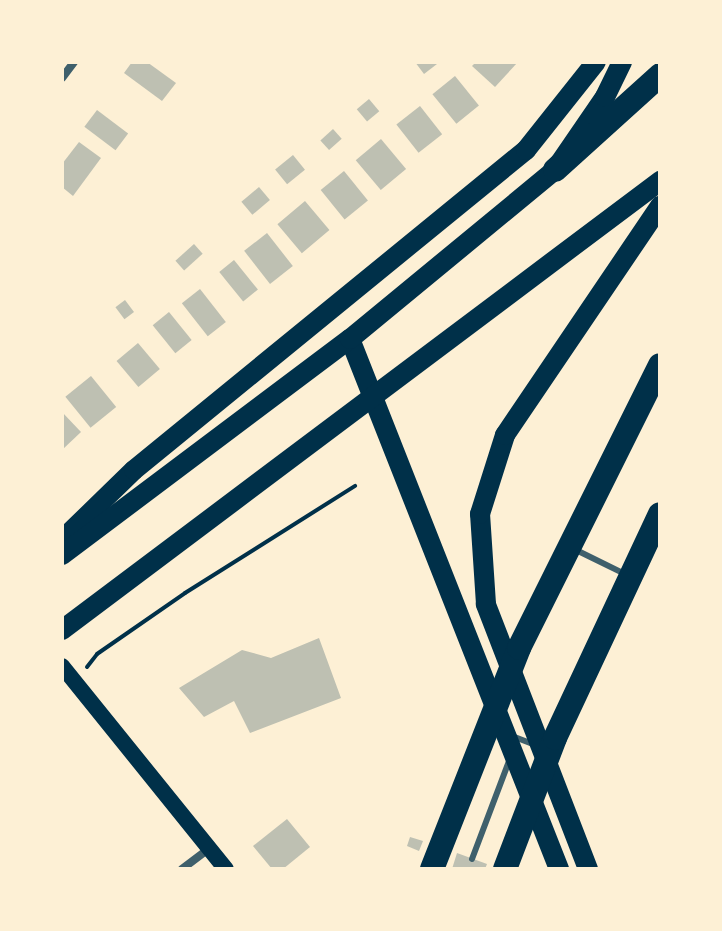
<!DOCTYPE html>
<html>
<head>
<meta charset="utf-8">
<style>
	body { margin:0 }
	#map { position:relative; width:722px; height:931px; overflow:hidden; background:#fdf0d5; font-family:Helvetica,sans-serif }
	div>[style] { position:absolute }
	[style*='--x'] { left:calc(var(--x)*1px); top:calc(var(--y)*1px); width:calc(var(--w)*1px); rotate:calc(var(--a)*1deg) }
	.building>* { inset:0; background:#bec0b2; transform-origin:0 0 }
	.path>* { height:4px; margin:-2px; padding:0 2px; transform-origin:2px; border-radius:2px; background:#003049 }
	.service>* { height:6px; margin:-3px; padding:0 3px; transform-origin:3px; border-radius:3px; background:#3f606c }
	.minor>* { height:8px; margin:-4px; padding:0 4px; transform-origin:4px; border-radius:4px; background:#3f606c }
	.secondary>* { height:16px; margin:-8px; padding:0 8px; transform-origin:8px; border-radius:8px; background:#003049 }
	.primary>* { height:20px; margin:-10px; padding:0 10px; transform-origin:10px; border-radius:10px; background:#003049 }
	.motorway>* { height:24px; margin:-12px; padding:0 12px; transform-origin:12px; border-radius:12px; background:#003049 }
	span { translate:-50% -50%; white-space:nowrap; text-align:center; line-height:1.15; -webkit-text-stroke:6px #fdf0d5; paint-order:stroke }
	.frame { position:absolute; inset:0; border:64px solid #fdf0d5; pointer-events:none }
</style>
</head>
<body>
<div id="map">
	<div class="building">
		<div style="clip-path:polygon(132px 62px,147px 62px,176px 83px,162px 101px,124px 73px)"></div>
		<div style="clip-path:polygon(415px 62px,435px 62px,437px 64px,424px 74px)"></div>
		<div style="clip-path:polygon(476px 62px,518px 62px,495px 87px,472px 66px)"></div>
		<div style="left:455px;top:76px;width:38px;height:29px;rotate:51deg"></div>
		<div style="left:369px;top:99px;width:16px;height:16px;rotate:50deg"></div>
		<div style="left:420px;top:106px;width:36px;height:30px;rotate:52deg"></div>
		<div style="left:97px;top:110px;width:39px;height:21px;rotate:37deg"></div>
		<div style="left:333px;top:129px;width:13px;height:17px;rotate:48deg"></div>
		<div style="left:381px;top:139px;width:39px;height:33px;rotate:50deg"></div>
		<div style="clip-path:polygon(79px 142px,101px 158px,73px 196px,62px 187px,62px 164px)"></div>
		<div style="left:293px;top:155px;width:19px;height:23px;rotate:51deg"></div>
		<div style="left:344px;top:171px;width:38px;height:30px;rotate:51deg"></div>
		<div style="left:259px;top:187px;width:17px;height:23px;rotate:50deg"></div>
		<div style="left:305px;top:201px;width:38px;height:36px;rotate:50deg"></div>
		<div style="left:267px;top:233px;width:42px;height:29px;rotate:52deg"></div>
		<div style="left:194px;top:244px;width:13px;height:25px;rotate:48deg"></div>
		<div style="left:234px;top:260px;width:38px;height:19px;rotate:51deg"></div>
		<div style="left:200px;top:289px;width:42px;height:23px;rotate:52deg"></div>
		<div style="left:125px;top:300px;width:15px;height:12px;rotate:53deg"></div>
		<div style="left:169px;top:312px;width:36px;height:21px;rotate:51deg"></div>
		<div style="left:138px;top:343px;width:34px;height:28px;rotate:50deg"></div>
		<div style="left:91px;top:376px;width:40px;height:33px;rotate:51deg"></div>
		<div style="clip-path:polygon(62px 412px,81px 432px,62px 450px)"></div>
		<div style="clip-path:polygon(319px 638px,341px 698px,250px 733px,234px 701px,204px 717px,179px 688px,242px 650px,271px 658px)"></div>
		<div style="clip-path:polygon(287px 819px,310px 847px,283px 869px,272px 869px,253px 846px)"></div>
		<div style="clip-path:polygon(410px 837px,423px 841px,419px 851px,407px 846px)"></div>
		<div style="clip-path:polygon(457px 853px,487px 864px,485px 869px,452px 869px)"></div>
	</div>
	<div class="path">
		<div style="--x:87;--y:667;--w:16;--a:-52"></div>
		<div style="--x:97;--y:654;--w:107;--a:-34.7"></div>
		<div style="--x:185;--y:593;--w:201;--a:-32.2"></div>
	</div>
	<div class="service">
		<div style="--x:574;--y:549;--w:57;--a:26.1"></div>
		<div style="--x:512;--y:736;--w:25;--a:21"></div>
		<div style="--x:472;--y:859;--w:105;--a:-69.3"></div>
	</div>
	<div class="minor">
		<div style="--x:62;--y:78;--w:20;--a:-53"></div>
		<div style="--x:182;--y:869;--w:34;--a:-37"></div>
	</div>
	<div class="secondary">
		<div style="--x:62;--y:666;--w:261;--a:51.1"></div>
	</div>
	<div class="primary">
		<div style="--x:350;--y:339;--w:570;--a:68.48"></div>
		<div style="--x:62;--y:540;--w:100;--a:-44.2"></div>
		<div style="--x:134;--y:470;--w:506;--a:-39.23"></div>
		<div style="--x:526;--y:150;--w:112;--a:-51.5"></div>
		<div style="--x:62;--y:555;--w:360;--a:-36.9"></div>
		<div style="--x:350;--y:339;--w:266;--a:-39.5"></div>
		<div style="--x:555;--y:170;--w:88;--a:-55.6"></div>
		<div style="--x:605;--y:97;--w:39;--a:-64"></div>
		<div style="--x:62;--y:630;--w:748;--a:-36.9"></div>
		<div style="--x:588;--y:869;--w:284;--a:-111.1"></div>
		<div style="--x:486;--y:604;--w:90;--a:-93.8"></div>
		<div style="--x:480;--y:514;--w:83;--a:-72.4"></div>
		<div style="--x:505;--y:435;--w:277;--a:-55.9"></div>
	</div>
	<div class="motorway">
		<div style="--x:555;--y:170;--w:142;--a:-42.1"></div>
		<div style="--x:432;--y:869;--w:238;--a:-68.5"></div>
		<div style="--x:519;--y:648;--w:316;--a:-63.5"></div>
		<div style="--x:505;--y:869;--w:140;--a:-69.1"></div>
		<div style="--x:555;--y:738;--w:247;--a:-64.9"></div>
	</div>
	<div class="frame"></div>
</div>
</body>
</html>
